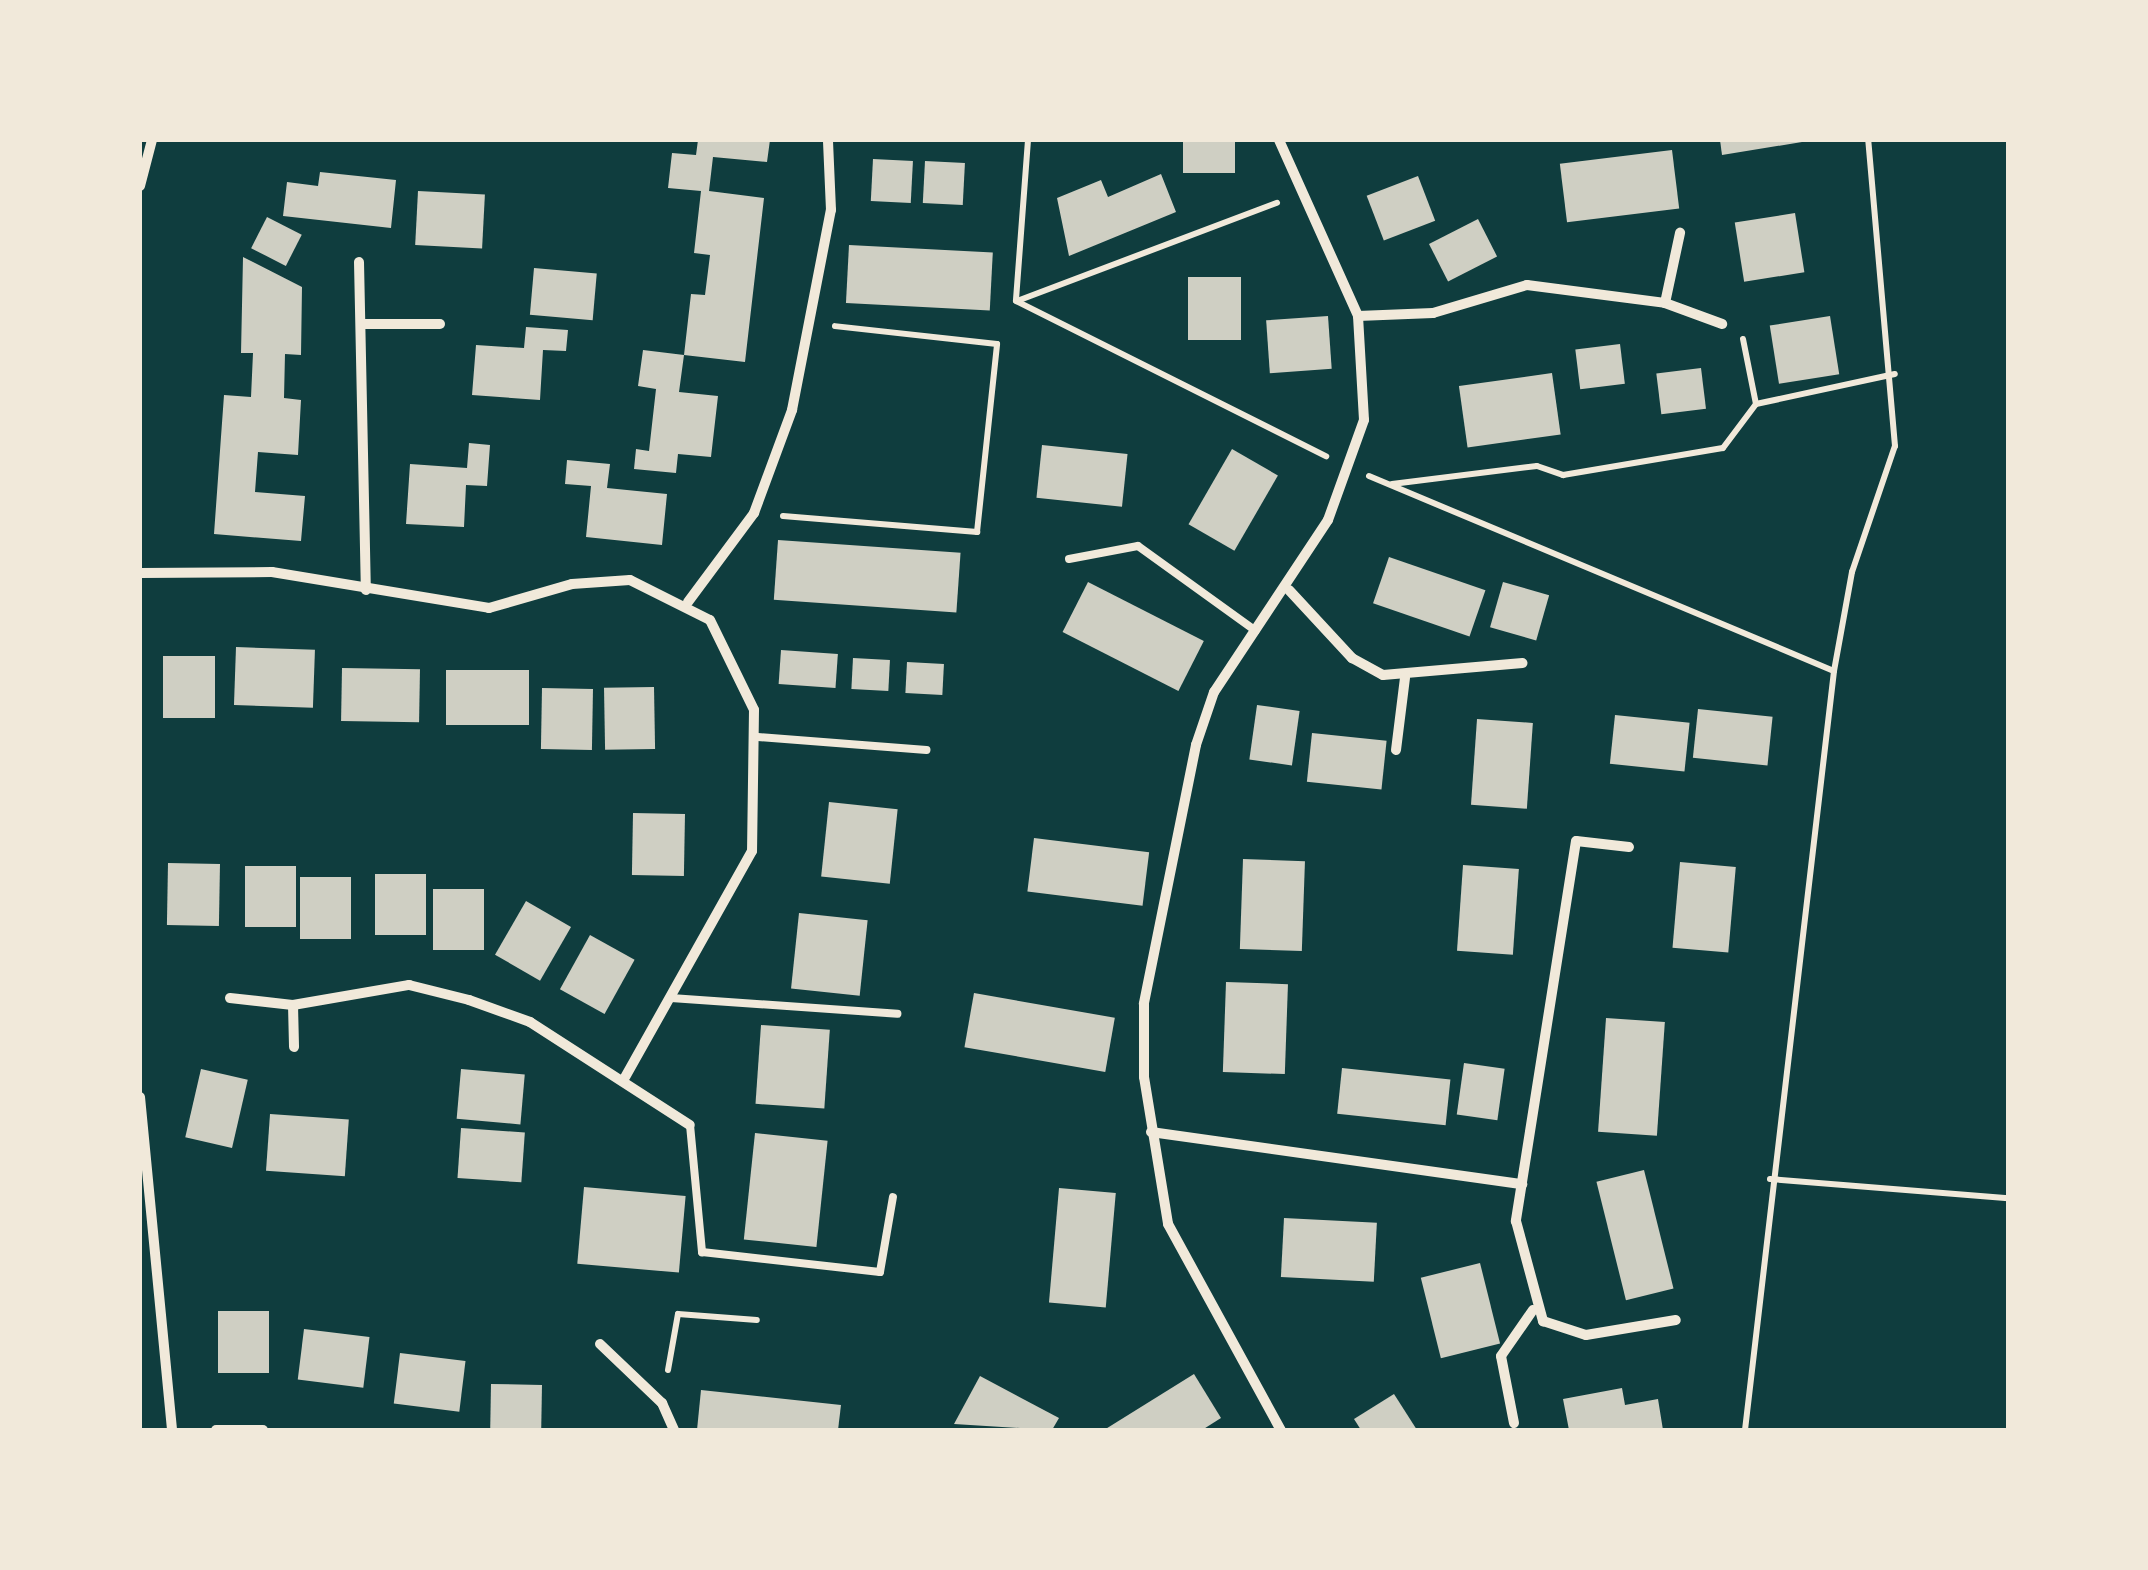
<!DOCTYPE html>
<html>
<head>
<meta charset="utf-8">
<style>
	body { margin:0 }
	#map { position:relative; width:2148px; height:1570px; overflow:hidden; background:#0f3d3e; font-family:Roboto,sans-serif }
	div>[style] { position:absolute }
	[style*='--x'] { left:calc(var(--x)*1px); top:calc(var(--y)*1px); width:calc(var(--w)*1px); rotate:calc(var(--a)*1deg) }
	.building>* { inset:0; background:#cfcfc3; transform-origin:0 0 }
	.path>* { height:6px; margin:-3px; padding:0 3px; transform-origin:3px; border-radius:3px; background:#f1e9da }
	.service>* { height:8px; margin:-4px; padding:0 4px; transform-origin:4px; border-radius:4px; background:#f1e9da }
	.minor>* { height:10px; margin:-5px; padding:0 5px; transform-origin:5px; border-radius:5px; background:#f1e9da }
	span { translate:-50% -50%; white-space:nowrap; text-align:center; line-height:1.15; -webkit-text-stroke:8px #f1e9da; paint-order:stroke }
	.frame { position:absolute; inset:0; border:142px solid #f1e9da; pointer-events:none }
</style>
</head>
<body>
<div id="map">
	<div class="building">
		<div style="clip-path:polygon(698px 140px,770px 140px,767px 162px,713px 157px,709px 191px,764px 198px,745px 362px,684px 355px,691px 294px,705px 295px,710px 255px,694px 253px,701px 191px,668px 188px,672px 153px,696px 155px)"></div>
		<div style="left:1183px;top:140px;width:52px;height:33px"></div>
		<div style="clip-path:polygon(1720px 140px,1801px 140px,1802px 142px,1722px 155px)"></div>
		<div style="left:1672px;top:150px;width:59px;height:113px;rotate:83deg"></div>
		<div style="left:873px;top:159px;width:40px;height:42px;rotate:3deg"></div>
		<div style="left:925px;top:161px;width:40px;height:42px;rotate:3deg"></div>
		<div style="clip-path:polygon(320px 172px,396px 180px,391px 228px,283px 216px,287px 182px,318px 186px)"></div>
		<div style="clip-path:polygon(1161px 174px,1176px 212px,1069px 256px,1057px 198px,1101px 180px,1108px 197px)"></div>
		<div style="left:1418px;top:176px;width:48px;height:55px;rotate:69deg"></div>
		<div style="left:418px;top:191px;width:67px;height:54px;rotate:3deg"></div>
		<div style="left:1795px;top:213px;width:60px;height:61px;rotate:81deg"></div>
		<div style="left:267px;top:217px;width:39px;height:35px;rotate:27deg"></div>
		<div style="left:1478px;top:219px;width:42px;height:55px;rotate:63deg"></div>
		<div style="left:849px;top:245px;width:144px;height:58px;rotate:3deg"></div>
		<div style="clip-path:polygon(243px 257px,302px 287px,301px 355px,285px 354px,284px 398px,301px 400px,298px 455px,258px 452px,255px 492px,305px 496px,301px 541px,214px 534px,224px 395px,251px 397px,253px 353px,241px 353px)"></div>
		<div style="left:534px;top:268px;width:63px;height:47px;rotate:5deg"></div>
		<div style="left:1241px;top:277px;width:63px;height:53px;rotate:90deg"></div>
		<div style="left:1328px;top:316px;width:53px;height:62px;rotate:86deg"></div>
		<div style="left:1830px;top:316px;width:59px;height:61px;rotate:81deg"></div>
		<div style="clip-path:polygon(526px 327px,568px 330px,566px 351px,543px 350px,540px 400px,472px 395px,476px 345px,524px 348px)"></div>
		<div style="left:1620px;top:344px;width:40px;height:45px;rotate:83deg"></div>
		<div style="clip-path:polygon(643px 350px,684px 355px,679px 392px,718px 396px,711px 457px,678px 454px,676px 473px,634px 469px,636px 449px,649px 451px,656px 389px,638px 386px)"></div>
		<div style="left:1701px;top:368px;width:41px;height:45px;rotate:83deg"></div>
		<div style="left:1552px;top:373px;width:62px;height:94px;rotate:82deg"></div>
		<div style="clip-path:polygon(469px 443px,490px 445px,487px 486px,466px 485px,464px 527px,406px 524px,410px 464px,467px 468px)"></div>
		<div style="left:1042px;top:445px;width:86px;height:53px;rotate:6deg"></div>
		<div style="left:1232px;top:449px;width:53px;height:87px;rotate:30deg"></div>
		<div style="clip-path:polygon(567px 460px,610px 464px,607px 488px,667px 494px,662px 545px,586px 537px,591px 486px,565px 484px)"></div>
		<div style="left:778px;top:540px;width:183px;height:60px;rotate:4deg"></div>
		<div style="left:1389px;top:557px;width:102px;height:49px;rotate:19deg"></div>
		<div style="left:1088px;top:582px;width:130px;height:56px;rotate:27deg"></div>
		<div style="left:1503px;top:582px;width:48px;height:47px;rotate:16deg"></div>
		<div style="left:236px;top:647px;width:79px;height:58px;rotate:2deg"></div>
		<div style="left:781px;top:650px;width:57px;height:34px;rotate:4deg"></div>
		<div style="left:163px;top:656px;width:52px;height:62px"></div>
		<div style="left:853px;top:658px;width:37px;height:31px;rotate:3deg"></div>
		<div style="left:907px;top:662px;width:37px;height:31px;rotate:3deg"></div>
		<div style="left:342px;top:668px;width:78px;height:53px;rotate:1deg"></div>
		<div style="left:446px;top:670px;width:83px;height:55px"></div>
		<div style="left:654px;top:687px;width:62px;height:50px;rotate:89deg"></div>
		<div style="left:542px;top:688px;width:51px;height:61px;rotate:1deg"></div>
		<div style="left:1257px;top:705px;width:43px;height:55px;rotate:8deg"></div>
		<div style="left:1698px;top:709px;width:75px;height:49px;rotate:6deg"></div>
		<div style="left:1615px;top:715px;width:75px;height:49px;rotate:6deg"></div>
		<div style="left:1477px;top:719px;width:56px;height:86px;rotate:4deg"></div>
		<div style="left:1312px;top:733px;width:75px;height:49px;rotate:6deg"></div>
		<div style="left:829px;top:802px;width:69px;height:75px;rotate:6deg"></div>
		<div style="left:633px;top:813px;width:52px;height:62px;rotate:1deg"></div>
		<div style="left:1034px;top:838px;width:116px;height:54px;rotate:7deg"></div>
		<div style="left:1243px;top:859px;width:62px;height:90px;rotate:2deg"></div>
		<div style="left:1680px;top:862px;width:56px;height:86px;rotate:5deg"></div>
		<div style="left:168px;top:863px;width:52px;height:62px;rotate:1deg"></div>
		<div style="left:1463px;top:865px;width:56px;height:86px;rotate:4deg"></div>
		<div style="left:245px;top:866px;width:51px;height:61px"></div>
		<div style="left:375px;top:874px;width:51px;height:61px"></div>
		<div style="left:300px;top:877px;width:51px;height:62px"></div>
		<div style="left:433px;top:889px;width:51px;height:61px"></div>
		<div style="left:526px;top:901px;width:52px;height:62px;rotate:30deg"></div>
		<div style="left:799px;top:913px;width:69px;height:76px;rotate:6deg"></div>
		<div style="left:590px;top:935px;width:51px;height:62px;rotate:29deg"></div>
		<div style="left:1226px;top:982px;width:62px;height:90px;rotate:2deg"></div>
		<div style="left:974px;top:993px;width:143px;height:55px;rotate:10deg"></div>
		<div style="left:1606px;top:1018px;width:59px;height:114px;rotate:4deg"></div>
		<div style="left:761px;top:1025px;width:69px;height:79px;rotate:4deg"></div>
		<div style="left:1464px;top:1063px;width:41px;height:52px;rotate:8deg"></div>
		<div style="left:1342px;top:1068px;width:109px;height:46px;rotate:6deg"></div>
		<div style="left:201px;top:1069px;width:48px;height:70px;rotate:13deg"></div>
		<div style="left:461px;top:1069px;width:64px;height:50px;rotate:5deg"></div>
		<div style="left:270px;top:1114px;width:79px;height:57px;rotate:4deg"></div>
		<div style="left:461px;top:1128px;width:64px;height:50px;rotate:4deg"></div>
		<div style="left:755px;top:1133px;width:73px;height:107px;rotate:6deg"></div>
		<div style="left:1644px;top:1170px;width:122px;height:49px;rotate:76deg"></div>
		<div style="left:584px;top:1187px;width:102px;height:77px;rotate:5deg"></div>
		<div style="left:1059px;top:1188px;width:57px;height:115px;rotate:5deg"></div>
		<div style="left:1284px;top:1218px;width:93px;height:59px;rotate:3deg"></div>
		<div style="left:1480px;top:1263px;width:83px;height:61px;rotate:76deg"></div>
		<div style="left:218px;top:1311px;width:51px;height:62px"></div>
		<div style="left:304px;top:1329px;width:66px;height:51px;rotate:7deg"></div>
		<div style="left:400px;top:1353px;width:66px;height:51px;rotate:7deg"></div>
		<div style="clip-path:polygon(1194px 1374px,1221px 1418px,1202px 1430px,1104px 1430px)"></div>
		<div style="clip-path:polygon(980px 1376px,1059px 1418px,1052px 1430px,954px 1424px)"></div>
		<div style="left:491px;top:1384px;width:51px;height:46px;rotate:1deg"></div>
		<div style="clip-path:polygon(1622px 1388px,1625px 1405px,1658px 1399px,1663px 1430px,1569px 1430px,1563px 1399px)"></div>
		<div style="clip-path:polygon(701px 1390px,841px 1405px,838px 1430px,697px 1430px)"></div>
		<div style="clip-path:polygon(1394px 1394px,1417px 1430px,1361px 1430px,1354px 1419px)"></div>
	</div>
	<div class="path">
		<div style="--x:1028;--y:140;--w:161;--a:94.3"></div>
		<div style="--x:1016;--y:301;--w:347;--a:26.6"></div>
		<div style="--x:1017;--y:301;--w:278;--a:-20.7"></div>
		<div style="--x:1743;--y:339;--w:66;--a:78.7"></div>
		<div style="--x:1369;--y:476;--w:504;--a:22.75"></div>
		<div style="--x:1392;--y:484;--w:146;--a:-7.1"></div>
		<div style="--x:1537;--y:466;--w:28;--a:19"></div>
		<div style="--x:1563;--y:475;--w:162;--a:-9.6"></div>
		<div style="--x:1723;--y:448;--w:55;--a:-53.1"></div>
		<div style="--x:1756;--y:404;--w:142;--a:-12.2"></div>
		<div style="--x:783;--y:516;--w:195;--a:4.7"></div>
		<div style="--x:977;--y:532;--w:189;--a:-83.9"></div>
		<div style="--x:997;--y:344;--w:163;--a:-173.7"></div>
		<div style="--x:1770;--y:1179;--w:239;--a:4.6"></div>
		<div style="--x:668;--y:1370;--w:57;--a:-79.9"></div>
		<div style="--x:678;--y:1314;--w:79;--a:4.3"></div>
		<div style="--x:1745;--y:1430;--w:764;--a:-83.31"></div>
		<div style="--x:1834;--y:671;--w:101;--a:-79.7"></div>
		<div style="--x:1852;--y:572;--w:133;--a:-71.2"></div>
		<div style="--x:1895;--y:446;--w:307;--a:-95"></div>
	</div>
	<div class="service">
		<div style="--x:1069;--y:559;--w:70;--a:-10.7"></div>
		<div style="--x:1138;--y:546;--w:145;--a:35.8"></div>
		<div style="--x:758;--y:737;--w:169;--a:4.4"></div>
		<div style="--x:671;--y:998;--w:227;--a:4"></div>
		<div style="--x:690;--y:1125;--w:128;--a:84.6"></div>
		<div style="--x:702;--y:1252;--w:179;--a:6.4"></div>
		<div style="--x:880;--y:1272;--w:76;--a:-80.2"></div>
	</div>
	<div class="minor">
		<div style="--x:1279;--y:140;--w:193;--a:65.8"></div>
		<div style="--x:1358;--y:316;--w:104;--a:86.7"></div>
		<div style="--x:1364;--y:420;--w:106;--a:109.8"></div>
		<div style="--x:1328;--y:520;--w:206;--a:123.5"></div>
		<div style="--x:1214;--y:692;--w:56;--a:108.8"></div>
		<div style="--x:1196;--y:745;--w:264;--a:101.4"></div>
		<div style="--x:1144;--y:1004;--w:73;--a:90"></div>
		<div style="--x:1144;--y:1077;--w:149;--a:80.7"></div>
		<div style="--x:1168;--y:1224;--w:235;--a:61.3"></div>
		<div style="--x:140;--y:186;--w:48;--a:-75.4"></div>
		<div style="--x:359;--y:262;--w:328;--a:88.8"></div>
		<div style="--x:1665;--y:303;--w:72;--a:-77.9"></div>
		<div style="--x:1358;--y:316;--w:75;--a:-2.3"></div>
		<div style="--x:1433;--y:313;--w:98;--a:-16.6"></div>
		<div style="--x:1527;--y:285;--w:139;--a:7.4"></div>
		<div style="--x:1665;--y:303;--w:61;--a:20.2"></div>
		<div style="--x:361;--y:324;--w:79;--a:0"></div>
		<div style="--x:140;--y:573;--w:132;--a:-0.4"></div>
		<div style="--x:272;--y:572;--w:220;--a:9.4"></div>
		<div style="--x:489;--y:608;--w:86;--a:-16.1"></div>
		<div style="--x:572;--y:584;--w:58;--a:-3.9"></div>
		<div style="--x:630;--y:580;--w:89;--a:26.6"></div>
		<div style="--x:710;--y:620;--w:100;--a:63.9"></div>
		<div style="--x:754;--y:710;--w:141;--a:90.8"></div>
		<div style="--x:752;--y:851;--w:259;--a:119.3"></div>
		<div style="--x:1289;--y:590;--w:93;--a:47.2"></div>
		<div style="--x:1352;--y:658;--w:35;--a:29"></div>
		<div style="--x:1383;--y:675;--w:140;--a:-4.9"></div>
		<div style="--x:688;--y:602;--w:111;--a:-53.4"></div>
		<div style="--x:754;--y:513;--w:110;--a:-69.7"></div>
		<div style="--x:792;--y:410;--w:204;--a:-79"></div>
		<div style="--x:831;--y:210;--w:70;--a:-92.5"></div>
		<div style="--x:1396;--y:750;--w:73;--a:-82.9"></div>
		<div style="--x:1629;--y:847;--w:53;--a:-173.5"></div>
		<div style="--x:1576;--y:841;--w:385;--a:99"></div>
		<div style="--x:1516;--y:1221;--w:104;--a:74.9"></div>
		<div style="--x:1543;--y:1321;--w:45;--a:18"></div>
		<div style="--x:1586;--y:1335;--w:91;--a:-9.5"></div>
		<div style="--x:230;--y:998;--w:63;--a:6.3"></div>
		<div style="--x:293;--y:1005;--w:118;--a:-9.8"></div>
		<div style="--x:409;--y:985;--w:62;--a:14"></div>
		<div style="--x:469;--y:1000;--w:65;--a:19.8"></div>
		<div style="--x:530;--y:1022;--w:190;--a:32.8"></div>
		<div style="--x:293;--y:1005;--w:42;--a:88.6"></div>
		<div style="--x:140;--y:1097;--w:335;--a:84.5"></div>
		<div style="--x:1151;--y:1132;--w:375;--a:8"></div>
		<div style="--x:600;--y:1344;--w:86;--a:43.6"></div>
		<div style="--x:662;--y:1403;--w:30;--a:66"></div>
		<div style="--x:1514;--y:1423;--w:68;--a:-101"></div>
		<div style="--x:1501;--y:1356;--w:56;--a:-55.2"></div>
		<div style="--x:216;--y:1430;--w:47;--a:0"></div>
	</div>
	<div class="frame"></div>
</div>
</body>
</html>
